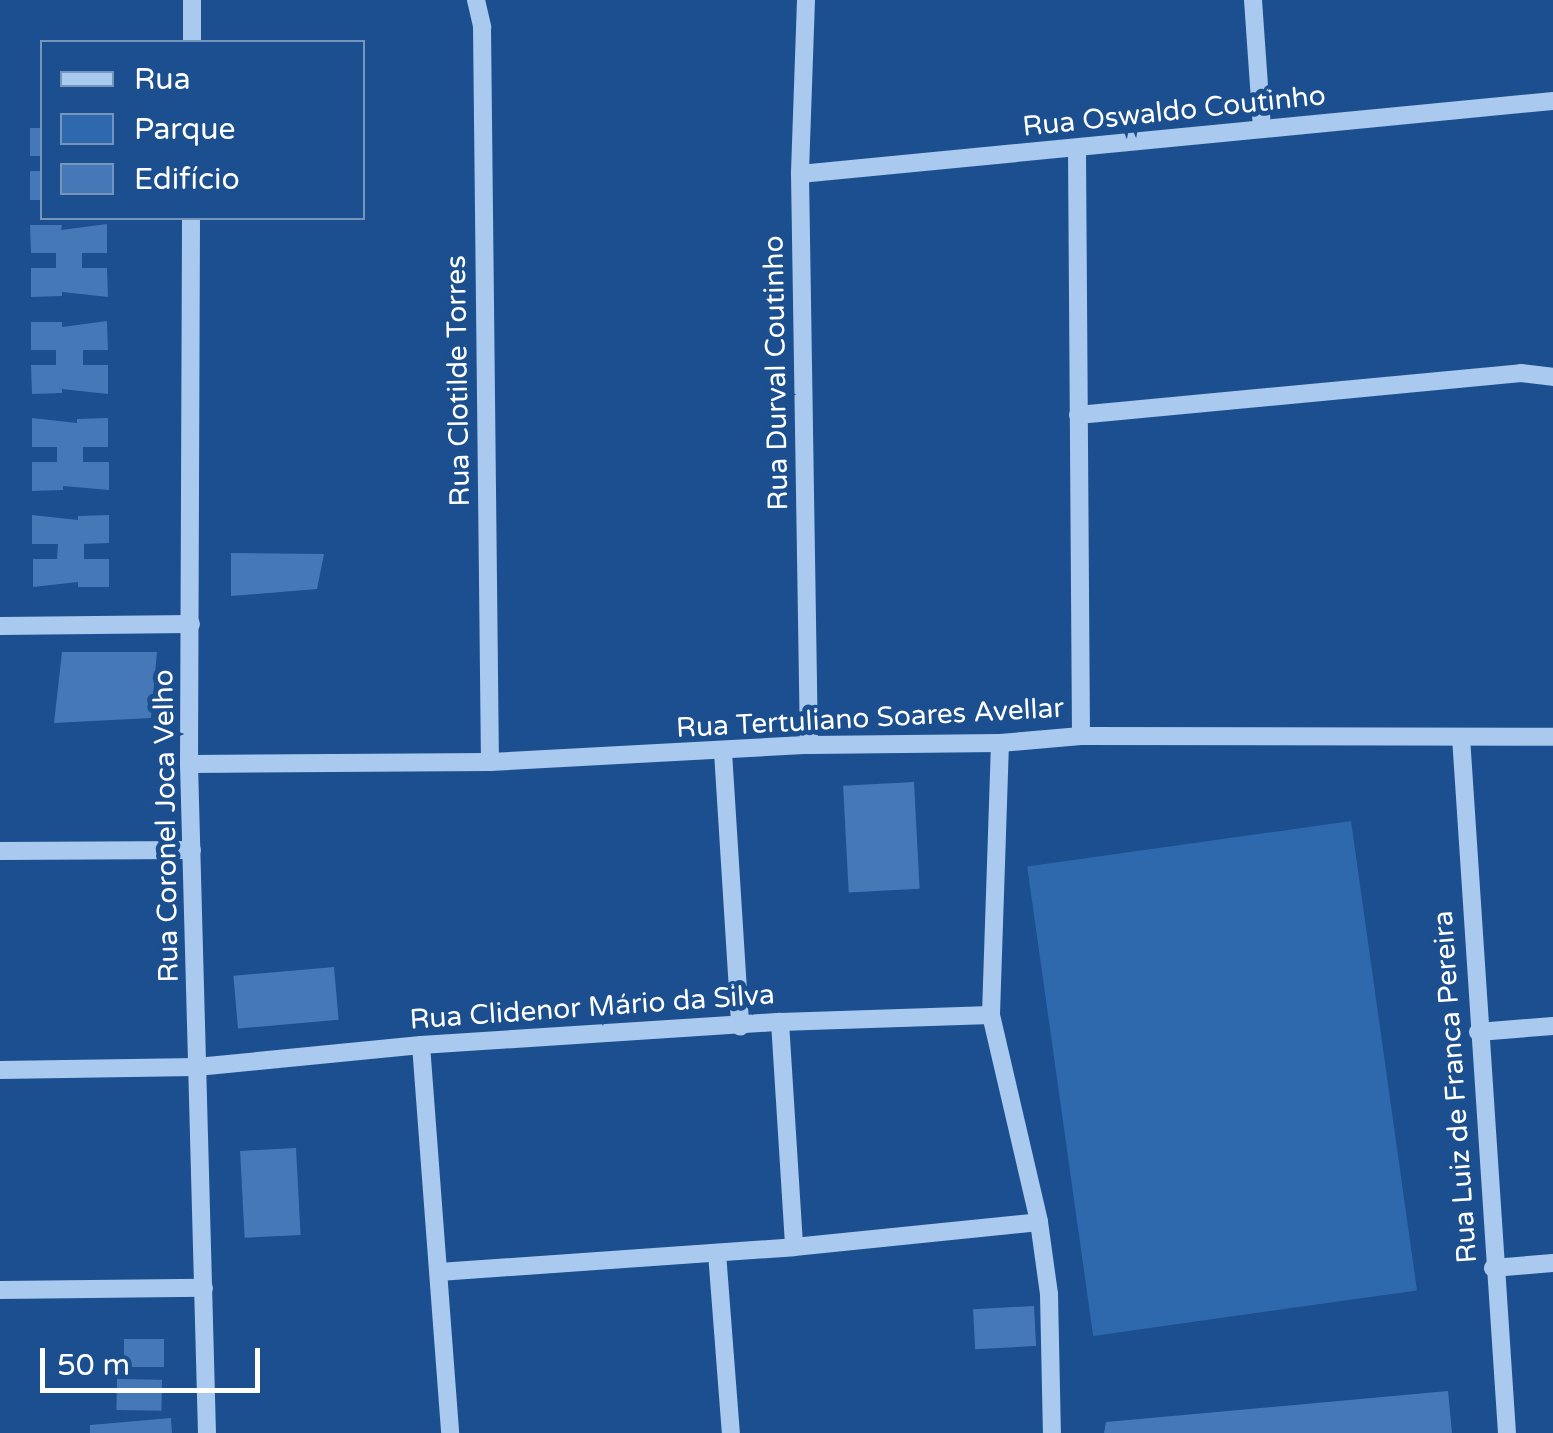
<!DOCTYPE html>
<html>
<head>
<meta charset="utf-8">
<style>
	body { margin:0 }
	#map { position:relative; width:1553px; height:1433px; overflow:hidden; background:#1b4f8f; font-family:"Varela Round",sans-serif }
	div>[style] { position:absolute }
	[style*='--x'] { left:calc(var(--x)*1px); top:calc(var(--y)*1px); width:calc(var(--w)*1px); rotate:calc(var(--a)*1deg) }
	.green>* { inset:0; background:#2e69ad; transform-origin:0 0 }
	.building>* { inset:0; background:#4478b7; transform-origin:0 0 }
	.minor>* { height:18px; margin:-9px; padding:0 9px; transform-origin:9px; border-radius:9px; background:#a9c9ee }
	span { translate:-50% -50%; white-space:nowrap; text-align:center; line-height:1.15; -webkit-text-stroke:10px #1b4f8f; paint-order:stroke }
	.street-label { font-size:28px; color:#fff }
	.legend { position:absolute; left:40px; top:40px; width:325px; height:180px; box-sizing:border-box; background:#1b4f8f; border:2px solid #7695bc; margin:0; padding:12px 18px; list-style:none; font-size:30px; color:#fff }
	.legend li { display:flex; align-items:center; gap:20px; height:50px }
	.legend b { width:50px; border:2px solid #7695bc }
	.scale { position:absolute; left:40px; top:1348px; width:220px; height:45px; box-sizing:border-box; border:5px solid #fff; border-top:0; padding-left:12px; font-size:30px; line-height:35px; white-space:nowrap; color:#fff; -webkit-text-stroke:8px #1b4f8f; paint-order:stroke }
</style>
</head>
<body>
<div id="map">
	<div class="green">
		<div style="left:1351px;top:821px;width:474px;height:327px;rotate:82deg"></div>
	</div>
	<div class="building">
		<div style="left:30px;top:128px;width:12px;height:28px"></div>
		<div style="left:30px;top:171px;width:12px;height:29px"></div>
		<div style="clip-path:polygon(107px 224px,107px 253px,82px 253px,82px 268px,107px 268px,108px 297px,62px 292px,62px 296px,31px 297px,31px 268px,56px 268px,56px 253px,31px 253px,30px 225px,62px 225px,61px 230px)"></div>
		<div style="clip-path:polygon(107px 321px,108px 350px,83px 350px,83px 365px,108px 365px,108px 394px,62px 389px,62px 393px,32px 394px,31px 365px,56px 365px,56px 350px,31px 350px,31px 322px,62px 322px,62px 327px)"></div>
		<div style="clip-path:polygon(32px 418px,77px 423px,77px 419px,108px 418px,108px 447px,83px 447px,83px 462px,109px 462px,109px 490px,63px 486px,63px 490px,32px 491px,32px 462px,57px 462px,57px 447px,32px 447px)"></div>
		<div style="clip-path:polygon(32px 515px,78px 520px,78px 516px,109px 515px,109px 543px,84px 544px,84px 559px,109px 559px,109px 587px,78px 587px,78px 582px,33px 587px,33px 559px,57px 559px,58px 544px,32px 544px)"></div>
		<div style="clip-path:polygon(231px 553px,324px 554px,317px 589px,231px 596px)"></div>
		<div style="clip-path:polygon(62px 652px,157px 652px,151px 718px,54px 723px)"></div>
		<div style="left:914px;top:782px;width:107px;height:71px;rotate:87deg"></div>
		<div style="left:334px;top:967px;width:53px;height:101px;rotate:85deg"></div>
		<div style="left:296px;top:1148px;width:87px;height:56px;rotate:87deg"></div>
		<div style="left:1034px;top:1306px;width:40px;height:61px;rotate:87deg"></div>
		<div style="left:124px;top:1339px;width:40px;height:28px"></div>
		<div style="left:117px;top:1379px;width:45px;height:31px;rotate:1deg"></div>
		<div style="clip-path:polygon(1448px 1391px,1452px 1433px,1104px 1433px,1106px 1422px)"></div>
		<div style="clip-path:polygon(171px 1418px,172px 1433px,90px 1433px,90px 1425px)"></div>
	</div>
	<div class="minor">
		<div style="--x:476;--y:0;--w:28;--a:77"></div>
		<div style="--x:482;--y:27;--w:735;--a:89.38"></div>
		<div style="--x:806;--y:0;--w:174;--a:92"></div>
		<div style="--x:800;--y:174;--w:571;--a:89.1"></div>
		<div style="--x:1253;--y:0;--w:128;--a:86"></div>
		<div style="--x:192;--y:42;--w:42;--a:-90"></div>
		<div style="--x:1077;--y:150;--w:586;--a:89.61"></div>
		<div style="--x:800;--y:174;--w:757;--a:-5.54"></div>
		<div style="--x:191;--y:218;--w:546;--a:90.21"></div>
		<div style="--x:189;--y:764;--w:669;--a:88.46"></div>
		<div style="--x:1078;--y:415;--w:445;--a:-5.4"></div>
		<div style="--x:1521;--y:373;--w:32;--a:7"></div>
		<div style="--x:0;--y:626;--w:191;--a:-0.6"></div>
		<div style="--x:1461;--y:737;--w:698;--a:86.22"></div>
		<div style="--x:1000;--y:743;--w:272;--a:91.9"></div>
		<div style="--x:991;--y:1015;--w:212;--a:76.9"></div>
		<div style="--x:1039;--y:1222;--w:73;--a:82.1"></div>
		<div style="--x:1049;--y:1294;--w:139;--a:88.8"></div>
		<div style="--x:723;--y:752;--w:275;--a:86.4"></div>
		<div style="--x:189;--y:764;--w:301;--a:-0.4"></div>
		<div style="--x:490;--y:762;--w:319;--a:-3.1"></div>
		<div style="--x:809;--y:745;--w:191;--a:-0.6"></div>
		<div style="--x:1000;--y:743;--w:81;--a:-4.9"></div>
		<div style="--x:1081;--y:736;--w:472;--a:0.1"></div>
		<div style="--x:0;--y:851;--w:192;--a:-0.3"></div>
		<div style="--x:780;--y:1022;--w:225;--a:86.4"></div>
		<div style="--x:1478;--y:1032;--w:75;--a:-4.6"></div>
		<div style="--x:421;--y:1045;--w:389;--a:85.7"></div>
		<div style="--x:0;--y:1070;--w:197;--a:-0.9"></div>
		<div style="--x:197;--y:1067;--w:225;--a:-5.6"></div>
		<div style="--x:421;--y:1045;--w:360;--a:-3.7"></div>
		<div style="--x:780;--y:1022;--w:211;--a:-1.9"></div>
		<div style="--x:717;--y:1253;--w:181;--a:85.6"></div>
		<div style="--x:1493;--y:1268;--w:60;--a:-4.8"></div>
		<div style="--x:439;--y:1272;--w:356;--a:-4"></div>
		<div style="--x:794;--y:1247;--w:246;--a:-5.8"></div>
		<div style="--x:0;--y:1290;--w:204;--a:-0.6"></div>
	</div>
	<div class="street-label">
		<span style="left:1174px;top:111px;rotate:-6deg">Rua Oswaldo Coutinho</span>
		<span style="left:776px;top:373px;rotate:-91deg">Rua Durval Coutinho</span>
		<span style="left:458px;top:381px;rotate:-91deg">Rua Clotilde Torres</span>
		<span style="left:870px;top:718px;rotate:-3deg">Rua Tertuliano Soares Avellar</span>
		<span style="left:166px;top:826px;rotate:-91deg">Rua Coronel Joca Velho</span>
		<span style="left:592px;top:1007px;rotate:-4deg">Rua Clidenor Mário da Silva</span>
		<span style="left:1455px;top:1087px;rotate:-94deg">Rua Luiz de Franca Pereira</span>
	</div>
	<ul class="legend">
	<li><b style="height:12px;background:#a9c9ee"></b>Rua</li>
	<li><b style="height:28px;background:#2e69ad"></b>Parque</li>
	<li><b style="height:28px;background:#4478b7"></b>Edifício</li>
	</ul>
	<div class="scale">50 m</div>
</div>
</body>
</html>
